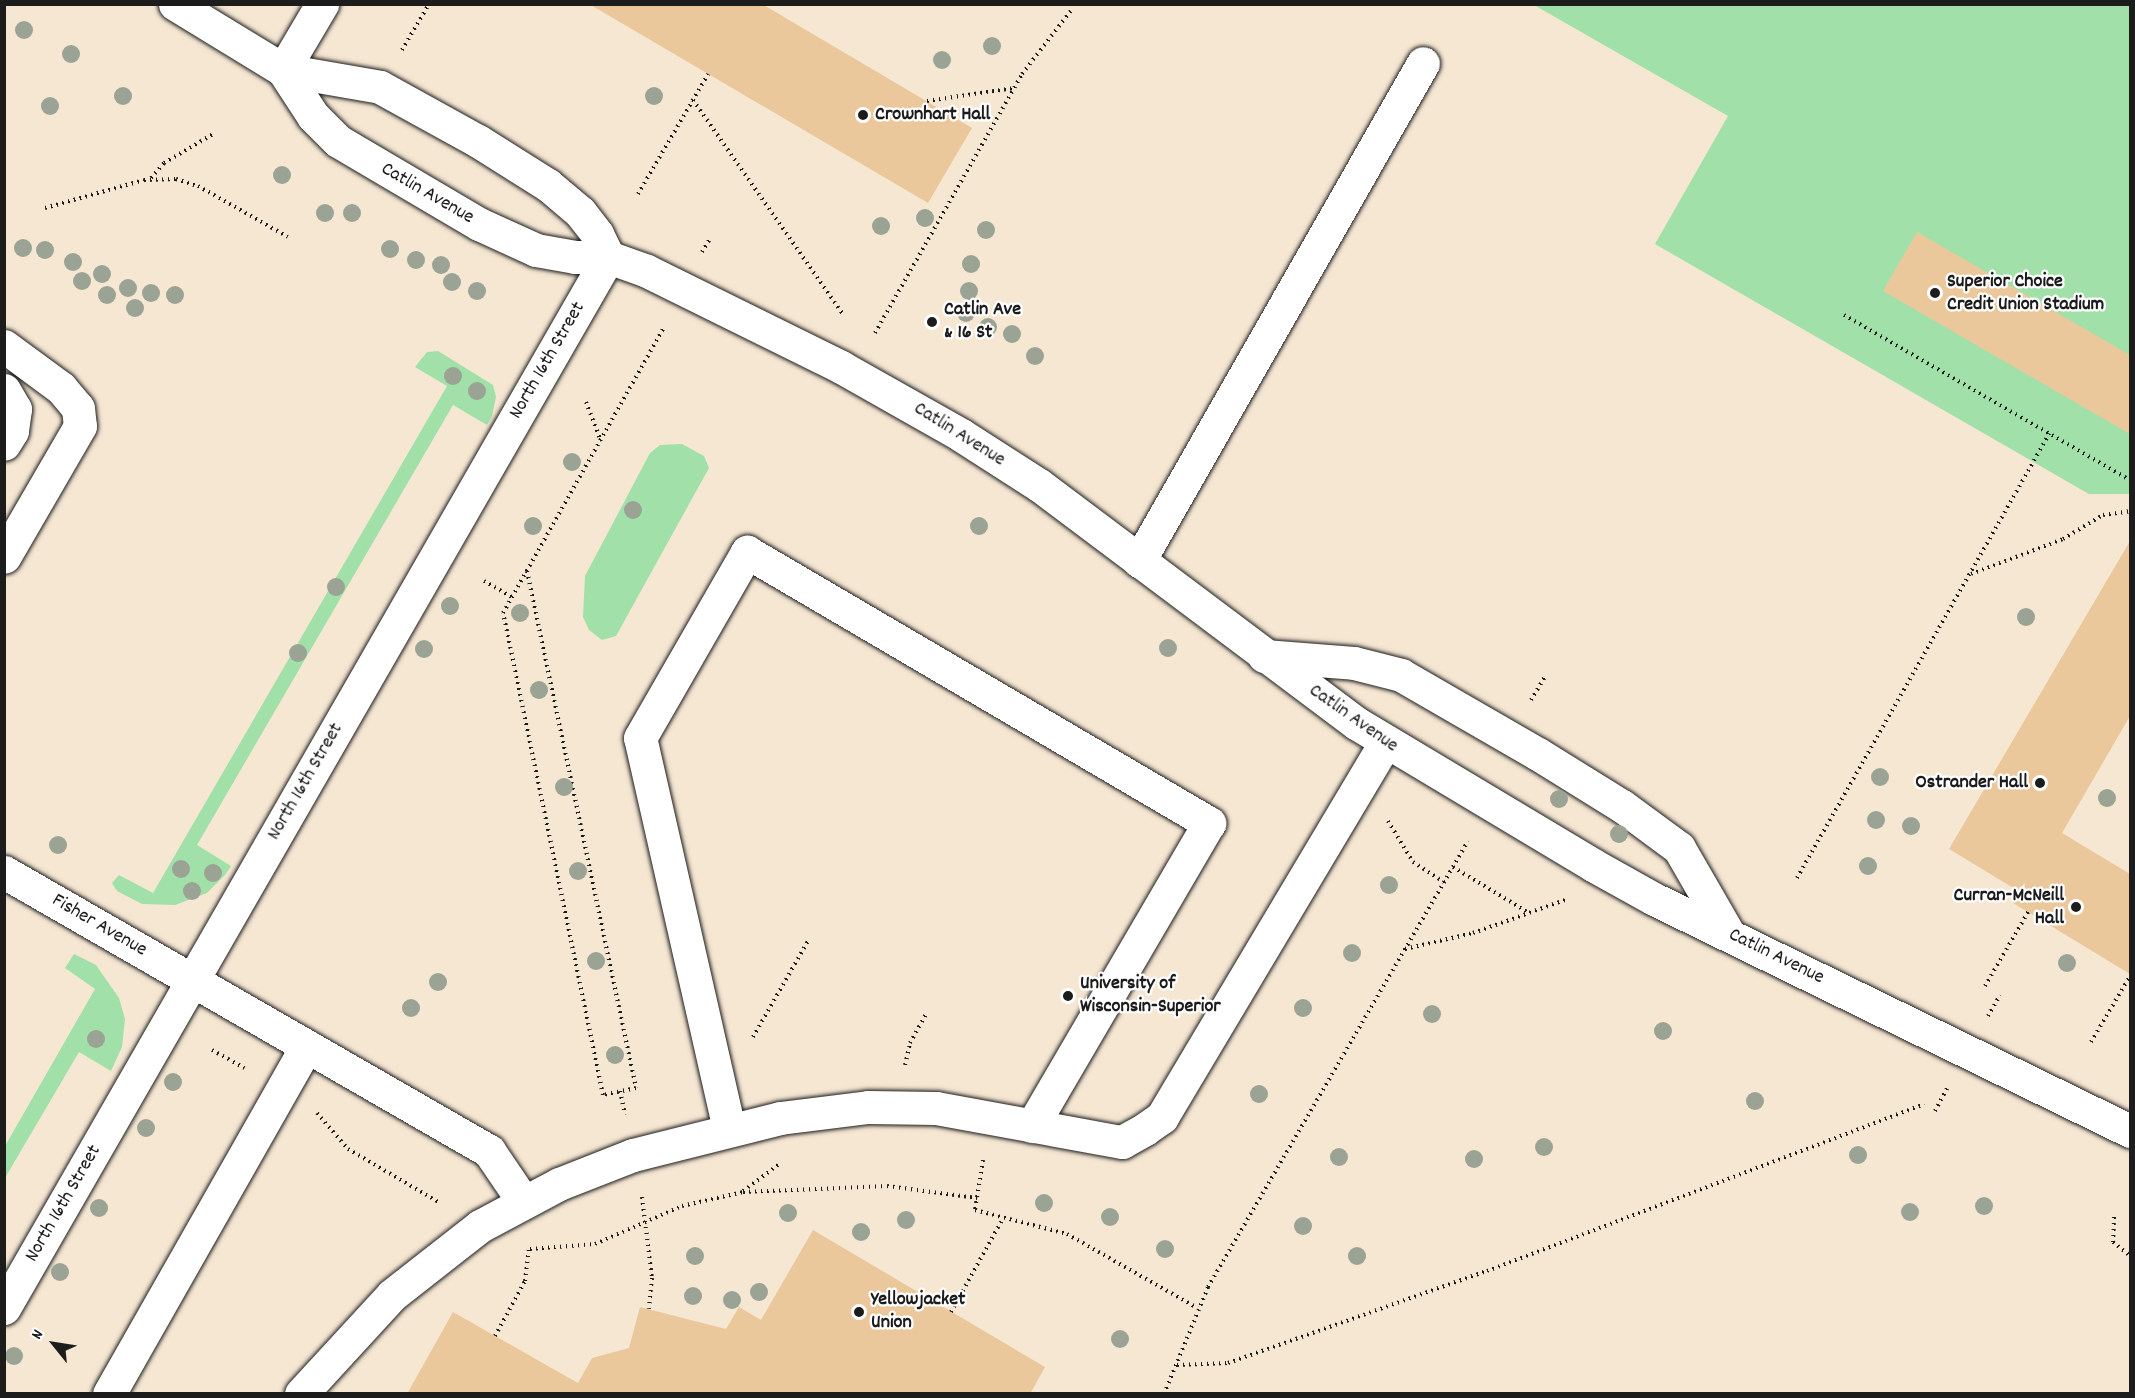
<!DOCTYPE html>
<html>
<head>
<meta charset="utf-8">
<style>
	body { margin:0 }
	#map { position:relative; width:2135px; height:1398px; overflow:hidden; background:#fbf4eb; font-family:Dekko,sans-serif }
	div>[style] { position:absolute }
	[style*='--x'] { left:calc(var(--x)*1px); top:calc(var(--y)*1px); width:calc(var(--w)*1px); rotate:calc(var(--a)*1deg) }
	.built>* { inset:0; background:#f6e7d3; transform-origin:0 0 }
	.green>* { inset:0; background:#a1e0a9 }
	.building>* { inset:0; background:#ebc89c }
	.path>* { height:4px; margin-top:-2px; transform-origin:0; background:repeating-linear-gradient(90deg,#1c1c1c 0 1.5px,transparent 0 6px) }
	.roads { filter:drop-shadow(0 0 2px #1c1c1c) drop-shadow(0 0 2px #1c1c1c) }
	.minor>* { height:33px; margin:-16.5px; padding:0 16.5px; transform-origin:16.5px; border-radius:16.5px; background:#fff }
	.trees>* { width:18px; height:18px; margin:-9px; border-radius:50%; background:#9aa394 }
	.dots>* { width:16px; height:16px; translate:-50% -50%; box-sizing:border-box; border:3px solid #fff; border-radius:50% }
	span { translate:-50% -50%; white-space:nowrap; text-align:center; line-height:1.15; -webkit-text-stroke:4.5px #fff; paint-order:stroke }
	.poi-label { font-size:20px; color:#1c1c1c; font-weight:700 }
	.left { translate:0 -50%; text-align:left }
	.right { translate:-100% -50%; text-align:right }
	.street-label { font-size:20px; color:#1c1c1c }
	.frame { position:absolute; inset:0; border:6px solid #1c1c1c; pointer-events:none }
	.north { position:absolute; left:24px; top:1314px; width:60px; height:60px; -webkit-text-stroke:4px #fff; paint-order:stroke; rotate:300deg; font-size:16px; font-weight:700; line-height:24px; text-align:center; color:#1c1c1c }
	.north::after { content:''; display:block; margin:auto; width:21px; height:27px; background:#1c1c1c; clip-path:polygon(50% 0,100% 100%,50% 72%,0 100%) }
</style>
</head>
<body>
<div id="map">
	<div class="built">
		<div style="left:5px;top:5px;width:2125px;height:1388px"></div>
	</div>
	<div class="green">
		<div style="clip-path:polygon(1534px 5px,2130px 5px,2130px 494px,2089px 494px,1655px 244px,1728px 116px)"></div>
		<div style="clip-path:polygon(438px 351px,493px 385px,496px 397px,492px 416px,487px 425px,453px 405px,197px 845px,231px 866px,225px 875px,207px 893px,175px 905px,142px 904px,117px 891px,112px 883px,119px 875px,153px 893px,447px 386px,415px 367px,427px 352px)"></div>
		<div style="clip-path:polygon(682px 444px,704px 456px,709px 468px,616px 636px,602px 640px,589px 630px,583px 617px,585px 576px,650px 453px,660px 445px)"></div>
		<div style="clip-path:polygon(74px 954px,96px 965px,119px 998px,125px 1019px,122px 1047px,111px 1071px,79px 1052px,5px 1178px,5px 1146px,95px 989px,65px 968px)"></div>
	</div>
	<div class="building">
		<div style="clip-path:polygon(589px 4px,762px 4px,972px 128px,928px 203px)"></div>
		<div style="clip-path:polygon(1917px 232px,2130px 355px,2130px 434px,1883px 291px)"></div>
		<div style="clip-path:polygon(2130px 541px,2130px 716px,2062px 833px,2130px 874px,2130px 974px,2013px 903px,2020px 892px,1949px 849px)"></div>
		<div style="clip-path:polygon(813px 1230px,1045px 1367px,1030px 1394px,407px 1394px,453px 1312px,578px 1383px,592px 1358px,629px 1348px,640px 1307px,726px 1329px,739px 1307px,761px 1320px)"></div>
	</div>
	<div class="path">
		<div style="--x:402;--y:50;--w:53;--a:-59.6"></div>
		<div style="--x:693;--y:100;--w:261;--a:55"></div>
		<div style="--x:927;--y:101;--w:88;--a:-8.5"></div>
		<div style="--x:151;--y:178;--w:20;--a:-49"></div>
		<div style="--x:164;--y:163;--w:59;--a:-30.5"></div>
		<div style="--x:638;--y:194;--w:139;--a:-59.7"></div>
		<div style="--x:45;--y:208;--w:103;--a:-15.8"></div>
		<div style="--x:144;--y:180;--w:32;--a:-2"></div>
		<div style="--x:176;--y:179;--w:23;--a:18"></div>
		<div style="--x:198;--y:186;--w:103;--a:29.5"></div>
		<div style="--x:702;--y:252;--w:17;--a:-59"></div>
		<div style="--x:1844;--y:315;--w:330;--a:30"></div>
		<div style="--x:875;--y:333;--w:298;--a:-60.4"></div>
		<div style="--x:1022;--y:74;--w:83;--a:-52.3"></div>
		<div style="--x:586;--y:402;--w:42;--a:69"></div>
		<div style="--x:527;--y:571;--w:528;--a:78.09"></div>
		<div style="--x:636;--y:1088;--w:34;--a:168"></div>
		<div style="--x:603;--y:1095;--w:492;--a:-101.7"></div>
		<div style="--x:503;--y:613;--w:328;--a:-60.6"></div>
		<div style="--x:1971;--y:574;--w:98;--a:-20.8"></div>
		<div style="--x:2063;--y:539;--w:47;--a:-31"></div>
		<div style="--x:2103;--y:515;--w:27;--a:-8"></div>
		<div style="--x:484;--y:581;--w:32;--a:30"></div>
		<div style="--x:1531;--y:700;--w:29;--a:-59"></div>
		<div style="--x:1388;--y:821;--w:48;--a:58.6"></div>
		<div style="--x:1413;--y:862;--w:37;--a:33"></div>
		<div style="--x:1453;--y:867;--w:89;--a:31.2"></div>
		<div style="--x:1797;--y:878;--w:511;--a:-60.42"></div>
		<div style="--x:1405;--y:949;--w:70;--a:-13.2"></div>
		<div style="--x:1473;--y:933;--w:98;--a:-19.7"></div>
		<div style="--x:1985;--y:986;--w:86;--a:-59.8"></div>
		<div style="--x:1988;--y:1016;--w:24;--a:-60"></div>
		<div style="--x:753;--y:1037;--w:111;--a:-60.2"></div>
		<div style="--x:2091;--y:1042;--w:77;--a:-59.4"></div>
		<div style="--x:212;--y:1050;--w:37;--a:29"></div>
		<div style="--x:905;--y:1065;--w:23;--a:-77"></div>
		<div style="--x:910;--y:1043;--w:35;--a:-61"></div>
		<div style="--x:620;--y:1091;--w:24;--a:78"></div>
		<div style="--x:1935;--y:1111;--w:26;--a:-62"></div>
		<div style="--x:317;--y:1113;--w:48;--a:49.3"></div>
		<div style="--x:348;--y:1149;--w:107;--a:30.4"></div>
		<div style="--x:983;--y:1160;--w:51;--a:99.1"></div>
		<div style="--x:975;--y:1210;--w:95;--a:14.6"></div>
		<div style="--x:1067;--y:1234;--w:150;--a:29.6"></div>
		<div style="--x:743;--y:1191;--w:44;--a:-36.6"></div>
		<div style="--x:642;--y:1197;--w:82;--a:83"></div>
		<div style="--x:652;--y:1278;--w:31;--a:96"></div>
		<div style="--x:2114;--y:1217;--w:25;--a:92"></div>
		<div style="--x:2113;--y:1242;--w:22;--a:39"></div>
		<div style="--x:530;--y:1249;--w:65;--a:-4.4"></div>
		<div style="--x:595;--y:1244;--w:95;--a:-23.6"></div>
		<div style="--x:682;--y:1206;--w:63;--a:-12.9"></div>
		<div style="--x:743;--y:1192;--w:144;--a:-2.4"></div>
		<div style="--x:887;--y:1186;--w:91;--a:7.6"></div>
		<div style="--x:951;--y:1312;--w:107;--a:-61"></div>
		<div style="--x:495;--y:1336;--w:63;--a:-61.4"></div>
		<div style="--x:525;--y:1281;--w:32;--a:-83"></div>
		<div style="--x:1177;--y:1365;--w:51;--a:-2.2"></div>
		<div style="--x:1228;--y:1363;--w:275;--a:-19.6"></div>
		<div style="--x:1487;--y:1271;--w:468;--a:-20.9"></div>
		<div style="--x:1164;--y:1394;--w:116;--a:-67.6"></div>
		<div style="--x:1208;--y:1287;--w:516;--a:-59.76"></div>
	</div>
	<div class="roads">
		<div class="minor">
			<div style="--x:175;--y:4;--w:127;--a:31.4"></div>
			<div style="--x:283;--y:70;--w:98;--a:9.9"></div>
			<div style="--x:380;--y:87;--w:112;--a:28.9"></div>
			<div style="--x:478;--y:141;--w:83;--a:32.2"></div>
			<div style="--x:548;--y:185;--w:42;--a:40.2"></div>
			<div style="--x:580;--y:212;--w:28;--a:52"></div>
			<div style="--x:597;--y:234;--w:25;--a:64"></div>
			<div style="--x:283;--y:70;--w:55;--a:56.9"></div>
			<div style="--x:313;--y:116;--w:35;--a:45"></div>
			<div style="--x:338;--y:141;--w:164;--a:30.5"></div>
			<div style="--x:479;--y:224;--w:63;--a:24.5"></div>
			<div style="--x:536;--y:250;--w:40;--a:10"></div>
			<div style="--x:575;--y:257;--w:33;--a:0"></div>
			<div style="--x:608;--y:257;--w:41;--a:19.7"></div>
			<div style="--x:647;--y:271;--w:216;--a:26.3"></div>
			<div style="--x:841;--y:367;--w:138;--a:29.5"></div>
			<div style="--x:961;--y:435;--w:93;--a:32.7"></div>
			<div style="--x:1039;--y:485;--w:396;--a:36.9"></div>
			<div style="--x:1356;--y:723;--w:276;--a:30.9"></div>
			<div style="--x:1593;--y:865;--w:70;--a:29.1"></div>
			<div style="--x:1654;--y:899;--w:530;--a:25.98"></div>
			<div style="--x:283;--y:70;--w:77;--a:-59.4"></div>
			<div style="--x:4;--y:346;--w:71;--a:36.4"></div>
			<div style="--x:61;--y:388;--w:26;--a:50"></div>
			<div style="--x:78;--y:408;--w:18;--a:84"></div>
			<div style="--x:80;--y:426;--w:151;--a:120.1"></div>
			<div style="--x:4;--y:390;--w:22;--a:60"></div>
			<div style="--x:15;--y:409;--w:22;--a:98"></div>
			<div style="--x:12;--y:431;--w:15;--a:122"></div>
			<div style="--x:1139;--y:561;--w:573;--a:-60.3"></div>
			<div style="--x:1264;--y:656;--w:90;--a:4.4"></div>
			<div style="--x:1354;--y:663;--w:49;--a:14.3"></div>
			<div style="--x:1401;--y:675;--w:158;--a:30"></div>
			<div style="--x:1538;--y:754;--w:99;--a:31.8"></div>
			<div style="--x:1622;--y:806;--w:71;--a:36.4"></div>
			<div style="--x:1679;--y:848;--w:98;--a:60"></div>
			<div style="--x:4;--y:872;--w:560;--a:29.91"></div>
			<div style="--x:489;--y:1151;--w:60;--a:55.8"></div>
			<div style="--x:729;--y:1129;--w:401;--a:-102.8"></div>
			<div style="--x:640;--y:738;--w:215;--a:-60.1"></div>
			<div style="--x:747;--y:552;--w:536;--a:30.4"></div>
			<div style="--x:1209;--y:823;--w:351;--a:120.3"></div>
			<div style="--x:4;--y:1308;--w:1212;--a:-60.11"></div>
			<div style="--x:109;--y:1394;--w:400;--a:-60.4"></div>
			<div style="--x:301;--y:1394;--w:134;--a:-47.4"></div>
			<div style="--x:392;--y:1295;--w:112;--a:-38.1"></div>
			<div style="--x:480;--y:1226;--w:89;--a:-28"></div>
			<div style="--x:559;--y:1184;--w:79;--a:-21.4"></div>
			<div style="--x:633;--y:1155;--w:152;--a:-14.1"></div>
			<div style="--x:780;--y:1118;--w:89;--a:-7.1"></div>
			<div style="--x:868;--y:1107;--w:68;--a:0.8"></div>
			<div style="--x:936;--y:1108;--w:189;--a:10.4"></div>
			<div style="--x:1122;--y:1142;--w:26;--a:-29"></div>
			<div style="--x:1145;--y:1129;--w:21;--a:-35"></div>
			<div style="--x:1162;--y:1117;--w:435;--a:-59.2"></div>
		</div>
	</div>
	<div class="trees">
		<div style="left:24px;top:30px"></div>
		<div style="left:992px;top:46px"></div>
		<div style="left:71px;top:54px"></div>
		<div style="left:942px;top:60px"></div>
		<div style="left:123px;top:96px"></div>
		<div style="left:654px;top:96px"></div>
		<div style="left:50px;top:106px"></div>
		<div style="left:282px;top:175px"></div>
		<div style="left:325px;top:213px"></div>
		<div style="left:352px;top:213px"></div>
		<div style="left:925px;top:218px"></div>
		<div style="left:881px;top:226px"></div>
		<div style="left:986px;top:230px"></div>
		<div style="left:23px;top:248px"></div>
		<div style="left:390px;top:249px"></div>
		<div style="left:45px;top:250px"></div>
		<div style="left:416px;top:260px"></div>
		<div style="left:73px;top:262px"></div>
		<div style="left:971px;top:264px"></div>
		<div style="left:441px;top:265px"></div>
		<div style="left:102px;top:274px"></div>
		<div style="left:82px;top:281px"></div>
		<div style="left:452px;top:282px"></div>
		<div style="left:128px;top:288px"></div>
		<div style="left:477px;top:291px"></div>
		<div style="left:969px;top:291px"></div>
		<div style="left:151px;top:293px"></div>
		<div style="left:107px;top:295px"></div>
		<div style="left:175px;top:295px"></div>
		<div style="left:135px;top:308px"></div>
		<div style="left:966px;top:313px"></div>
		<div style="left:988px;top:327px"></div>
		<div style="left:1012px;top:334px"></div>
		<div style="left:1035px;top:356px"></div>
		<div style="left:453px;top:376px"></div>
		<div style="left:477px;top:391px"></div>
		<div style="left:572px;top:462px"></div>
		<div style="left:633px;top:510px"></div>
		<div style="left:533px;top:526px"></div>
		<div style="left:979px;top:526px"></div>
		<div style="left:336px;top:587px"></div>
		<div style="left:450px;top:606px"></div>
		<div style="left:520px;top:613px"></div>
		<div style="left:2026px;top:617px"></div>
		<div style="left:1168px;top:648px"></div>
		<div style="left:424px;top:649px"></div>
		<div style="left:298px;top:653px"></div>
		<div style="left:539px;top:690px"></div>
		<div style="left:1880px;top:777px"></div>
		<div style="left:564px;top:787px"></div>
		<div style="left:2107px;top:798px"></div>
		<div style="left:1559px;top:799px"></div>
		<div style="left:1876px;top:820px"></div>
		<div style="left:1911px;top:826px"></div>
		<div style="left:1619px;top:834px"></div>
		<div style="left:58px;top:845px"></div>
		<div style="left:1868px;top:866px"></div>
		<div style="left:181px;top:869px"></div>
		<div style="left:578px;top:871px"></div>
		<div style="left:213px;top:873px"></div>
		<div style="left:1389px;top:885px"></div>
		<div style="left:192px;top:891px"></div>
		<div style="left:1352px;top:953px"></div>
		<div style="left:596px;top:961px"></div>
		<div style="left:2067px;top:963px"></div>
		<div style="left:438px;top:982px"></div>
		<div style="left:411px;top:1008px"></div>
		<div style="left:1303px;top:1008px"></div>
		<div style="left:1432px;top:1014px"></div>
		<div style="left:1663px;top:1031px"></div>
		<div style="left:96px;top:1039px"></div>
		<div style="left:615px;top:1055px"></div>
		<div style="left:173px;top:1082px"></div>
		<div style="left:1259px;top:1094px"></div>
		<div style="left:1755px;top:1101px"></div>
		<div style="left:146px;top:1128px"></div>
		<div style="left:1544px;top:1147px"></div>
		<div style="left:1858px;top:1155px"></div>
		<div style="left:1339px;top:1157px"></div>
		<div style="left:1474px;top:1159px"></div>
		<div style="left:1044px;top:1203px"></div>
		<div style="left:1984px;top:1206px"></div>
		<div style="left:99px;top:1208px"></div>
		<div style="left:1910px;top:1212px"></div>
		<div style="left:788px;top:1213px"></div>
		<div style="left:1110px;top:1217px"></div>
		<div style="left:906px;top:1220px"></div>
		<div style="left:1303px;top:1226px"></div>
		<div style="left:861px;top:1232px"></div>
		<div style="left:1165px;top:1249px"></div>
		<div style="left:695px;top:1256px"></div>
		<div style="left:1357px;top:1256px"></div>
		<div style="left:60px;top:1272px"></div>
		<div style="left:759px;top:1292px"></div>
		<div style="left:693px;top:1296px"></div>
		<div style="left:732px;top:1300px"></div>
		<div style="left:1120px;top:1339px"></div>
		<div style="left:14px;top:1356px"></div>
	</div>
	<div class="dots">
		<div style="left:863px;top:115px;background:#1c1c1c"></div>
		<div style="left:1935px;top:293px;background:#1c1c1c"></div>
		<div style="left:932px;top:322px;background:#1c1c1c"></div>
		<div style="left:2040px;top:783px;background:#1c1c1c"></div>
		<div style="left:2076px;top:907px;background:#1c1c1c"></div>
		<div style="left:1068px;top:996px;background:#1c1c1c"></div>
		<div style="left:859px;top:1312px;background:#1c1c1c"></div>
	</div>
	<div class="poi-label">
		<span class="left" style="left:875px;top:115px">Crownhart Hall</span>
		<span class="left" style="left:1947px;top:294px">Superior Choice<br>Credit Union Stadium</span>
		<span class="left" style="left:944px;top:322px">Catlin Ave<br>&amp; 16 St</span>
		<span class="right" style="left:2028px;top:783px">Ostrander Hall</span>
		<span class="right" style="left:2064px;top:908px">Curran-McNeill<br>Hall</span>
		<span class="left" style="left:1080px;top:996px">University of<br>Wisconsin-Superior</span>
		<span class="left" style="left:871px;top:1312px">Yellowjacket<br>Union</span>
	</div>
	<div class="street-label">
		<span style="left:427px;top:194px;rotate:30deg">Catlin Avenue</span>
		<span style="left:548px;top:361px;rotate:-60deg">North 16th Street</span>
		<span style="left:959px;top:435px;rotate:32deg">Catlin Avenue</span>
		<span style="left:1353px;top:719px;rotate:35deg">Catlin Avenue</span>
		<span style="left:306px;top:782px;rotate:-60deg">North 16th Street</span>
		<span style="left:99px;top:926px;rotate:30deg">Fisher Avenue</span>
		<span style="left:1776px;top:957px;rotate:26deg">Catlin Avenue</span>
		<span style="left:64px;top:1204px;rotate:-60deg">North 16th Street</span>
	</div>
	<div class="frame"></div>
	<div class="north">N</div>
</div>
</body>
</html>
